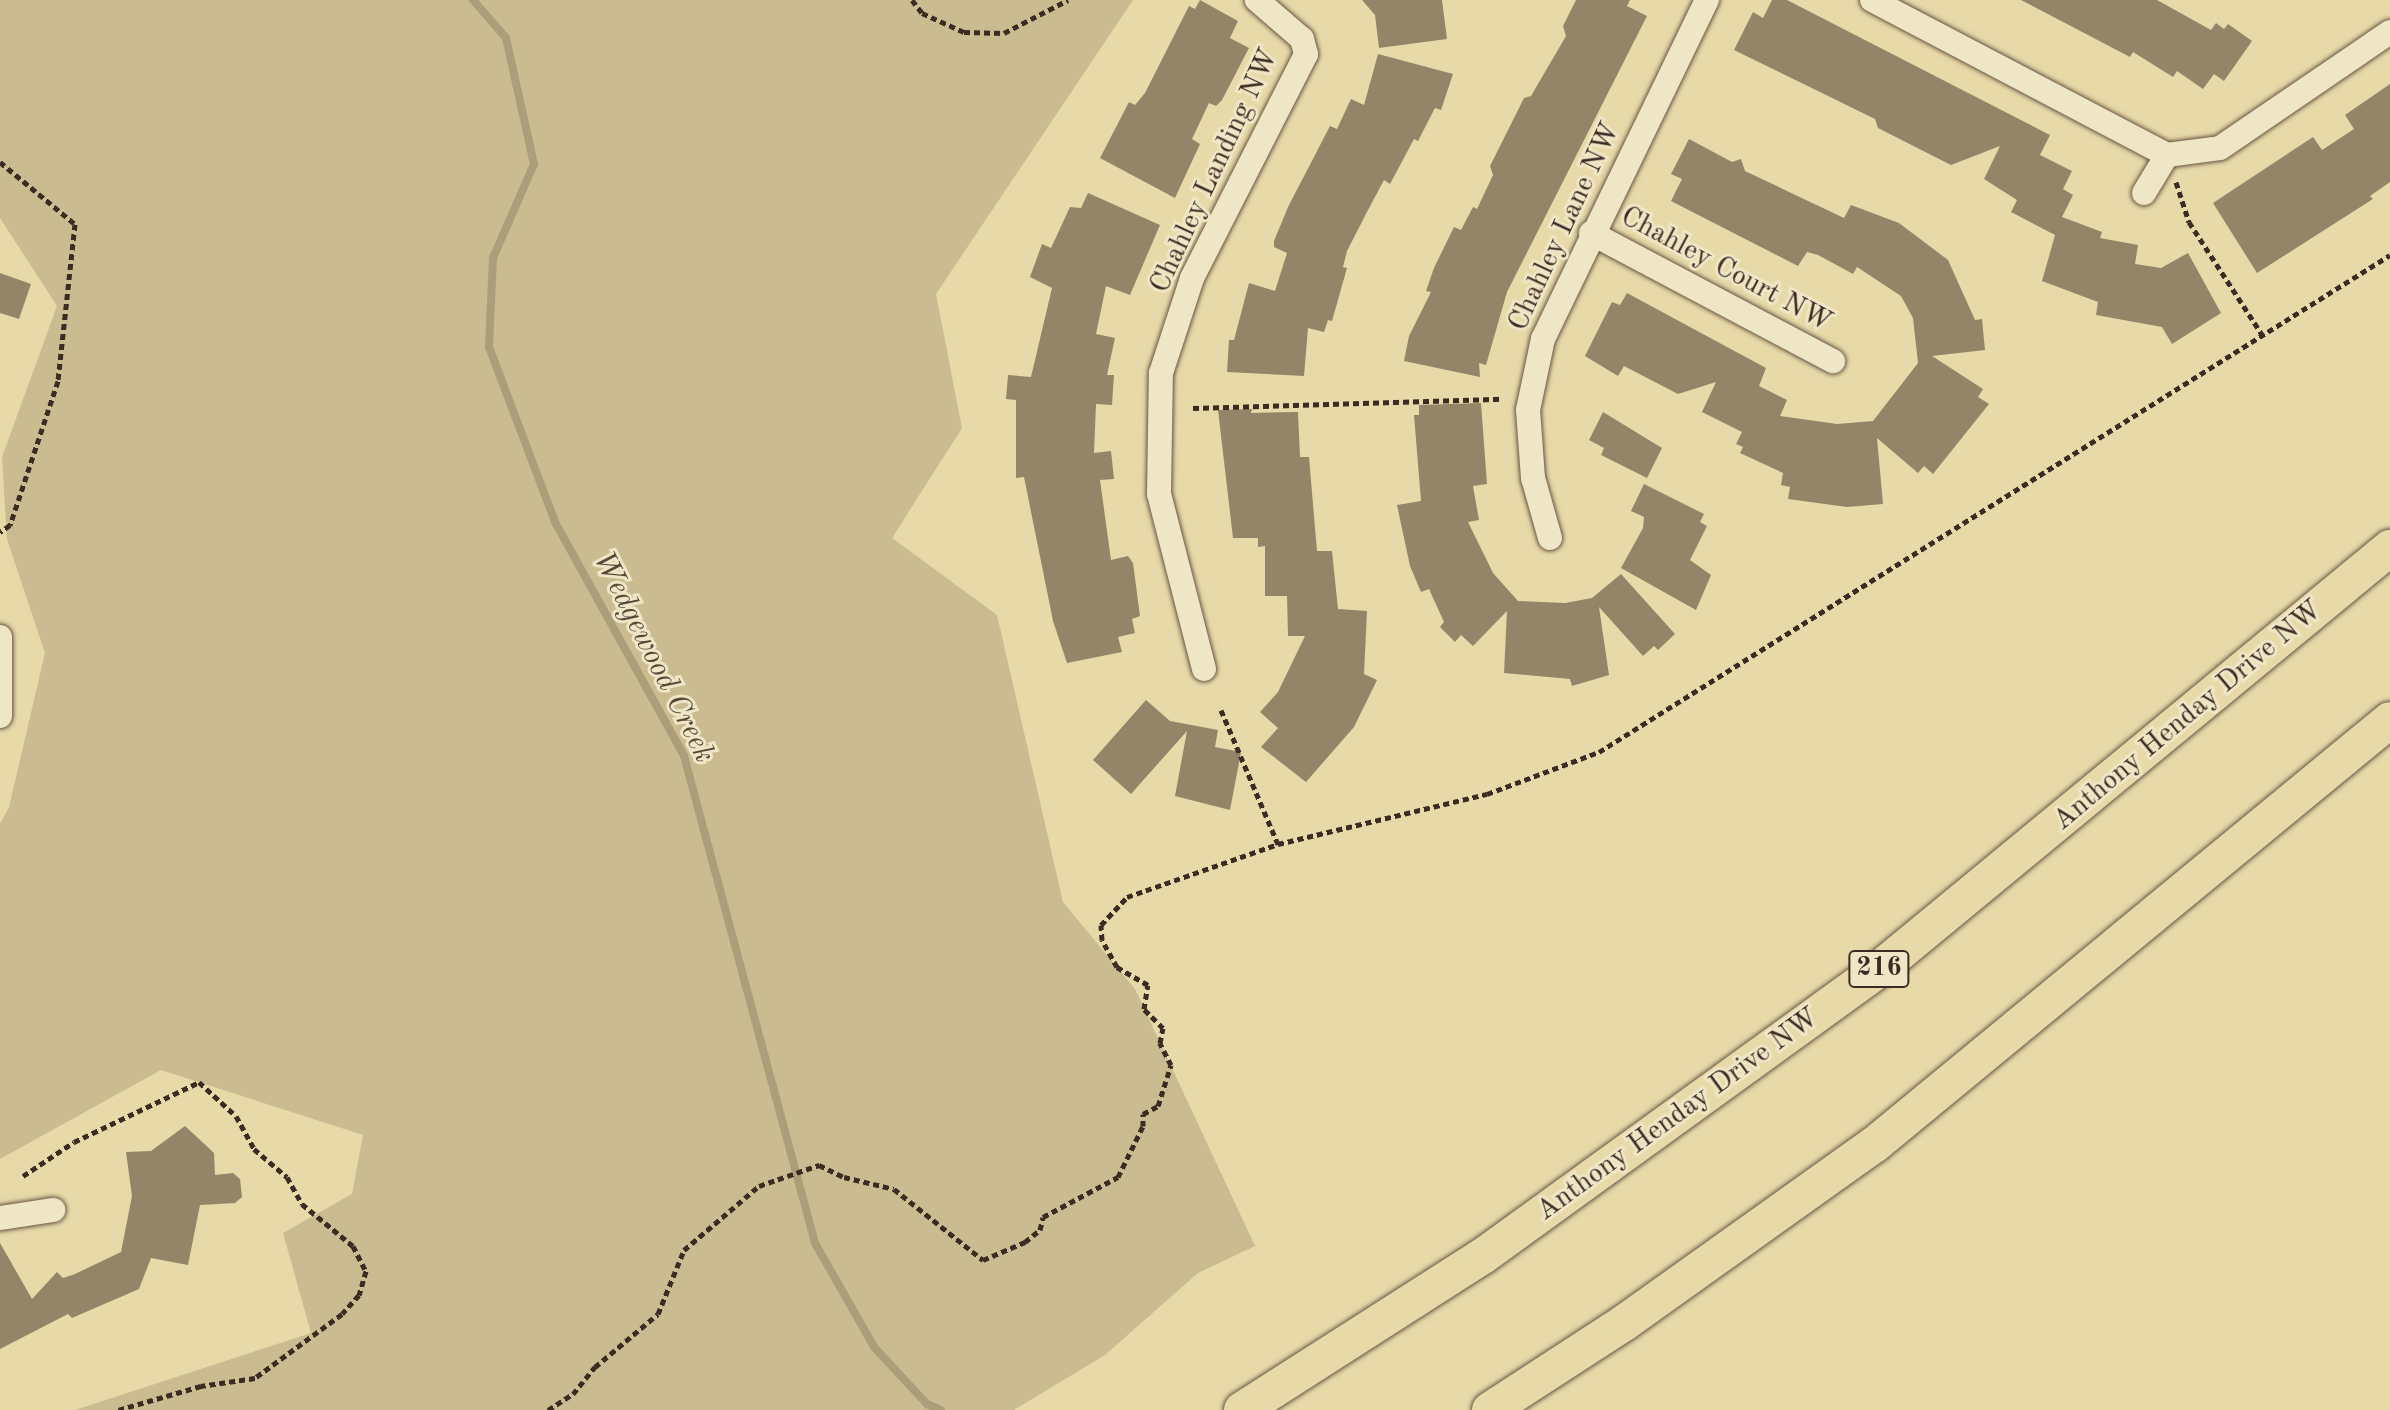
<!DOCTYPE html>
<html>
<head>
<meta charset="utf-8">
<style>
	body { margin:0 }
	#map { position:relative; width:2390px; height:1410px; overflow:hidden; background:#e7d9a8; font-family:"Old Standard TT",serif }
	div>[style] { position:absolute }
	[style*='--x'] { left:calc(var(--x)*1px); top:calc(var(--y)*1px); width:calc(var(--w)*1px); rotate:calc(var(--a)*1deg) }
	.green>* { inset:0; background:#cabb91 }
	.stream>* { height:8px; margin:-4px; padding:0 4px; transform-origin:4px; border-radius:4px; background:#ad9e7a }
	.building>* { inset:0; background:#958568 }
	.path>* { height:5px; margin-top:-2.5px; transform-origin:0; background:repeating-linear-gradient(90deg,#3d2a22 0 6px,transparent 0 10px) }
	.roads { filter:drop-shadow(0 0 2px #685644) drop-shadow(0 0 2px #685644) }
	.minor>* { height:24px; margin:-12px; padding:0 12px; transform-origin:12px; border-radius:12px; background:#efe6c6 }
	.highway>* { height:36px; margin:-18px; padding:0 18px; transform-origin:18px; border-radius:18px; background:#e7d9a8 }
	span { translate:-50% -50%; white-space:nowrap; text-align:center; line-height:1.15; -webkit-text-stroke:6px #efe6c6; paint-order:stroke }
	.shield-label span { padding:2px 6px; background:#efe6c6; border:2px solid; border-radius:6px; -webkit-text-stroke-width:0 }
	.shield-label { font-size:26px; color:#3d2a22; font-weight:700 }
	.street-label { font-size:28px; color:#3d2a22 }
	.water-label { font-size:30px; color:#594738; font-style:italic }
</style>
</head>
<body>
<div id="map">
	<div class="green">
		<div style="clip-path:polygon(0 0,1133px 0,936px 294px,962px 428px,892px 538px,997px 615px,1063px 902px,1135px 989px,1255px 1246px,1198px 1273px,1105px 1355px,1014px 1410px,75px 1410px,311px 1333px,283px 1233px,352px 1194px,363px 1135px,161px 1070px,0 1159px,0 824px,9px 807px,45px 653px,7px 539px,2px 457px,57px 306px,0 218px)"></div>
	</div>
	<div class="stream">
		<div style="--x:473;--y:0;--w:50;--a:49"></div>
		<div style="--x:506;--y:38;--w:129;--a:77.5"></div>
		<div style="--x:534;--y:164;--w:103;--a:113.6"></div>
		<div style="--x:493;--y:258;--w:89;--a:92.6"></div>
		<div style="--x:489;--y:347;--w:187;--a:69.3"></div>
		<div style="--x:555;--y:522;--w:267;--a:61.1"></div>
		<div style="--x:684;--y:756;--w:504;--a:74.94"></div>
		<div style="--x:815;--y:1243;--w:120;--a:60.4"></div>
		<div style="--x:874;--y:1347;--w:78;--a:47.1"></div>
		<div style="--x:927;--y:1404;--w:15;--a:23"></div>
	</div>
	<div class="building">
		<div style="clip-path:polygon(1200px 0,1238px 21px,1230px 38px,1249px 48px,1222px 100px,1216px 106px,1209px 103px,1192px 139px,1200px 144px,1175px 198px,1100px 158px,1129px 102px,1135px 105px,1145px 93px,1189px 6px,1195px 9px)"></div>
		<div style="clip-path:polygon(1362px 0,1442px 0,1447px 39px,1379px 48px,1375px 15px)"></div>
		<div style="clip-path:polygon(1576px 0,1630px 0,1627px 6px,1647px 16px,1507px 292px,1486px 365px,1479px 363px,1480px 377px,1404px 361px,1409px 336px,1431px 292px,1426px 291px,1434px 268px,1454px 227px,1461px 230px,1473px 207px,1477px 209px,1493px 175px,1490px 166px,1524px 98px,1531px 96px,1566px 36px,1563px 26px)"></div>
		<div style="clip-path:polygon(1772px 0,1787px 0,2050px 135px,2040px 155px,2072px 171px,2063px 189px,2073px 195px,2062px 217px,2102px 232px,2100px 238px,2138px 245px,2135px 264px,2161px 268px,2188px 253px,2221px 313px,2172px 344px,2162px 327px,2096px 315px,2098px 302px,2042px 281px,2055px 235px,2011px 212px,2017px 200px,1984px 179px,2000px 146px,1951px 165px,1878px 128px,1875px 119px,1734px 50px,1753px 12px,1763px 18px)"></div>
		<div style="clip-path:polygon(2021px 0,2157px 0,2211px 30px,2216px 23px,2224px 29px,2228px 24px,2252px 41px,2224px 81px,2214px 74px,2203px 89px,2177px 71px,2173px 77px,2133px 52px,2130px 57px)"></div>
		<div style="clip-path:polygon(1378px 54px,1453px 74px,1441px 110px,1435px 108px,1418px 141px,1414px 139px,1390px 184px,1384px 180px,1368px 210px,1347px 251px,1343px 267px,1347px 268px,1332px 321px,1328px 320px,1324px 332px,1308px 328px,1304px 376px,1227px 372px,1229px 340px,1234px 340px,1249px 283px,1275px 291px,1287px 253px,1274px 247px,1274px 241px,1288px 207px,1330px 126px,1337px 129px,1351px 99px,1364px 105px)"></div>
		<div style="clip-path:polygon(2390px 84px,2390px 182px,2370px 196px,2373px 199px,2257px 273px,2213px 203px,2313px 137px,2322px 150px,2354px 129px,2345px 115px)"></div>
		<div style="clip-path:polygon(1689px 139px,1732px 162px,1741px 159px,1745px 171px,1844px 218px,1851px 205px,1899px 223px,1948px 260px,1975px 320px,1982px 319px,1985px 350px,1932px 356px,1983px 389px,1978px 397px,1989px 404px,1933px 474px,1924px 466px,1918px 473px,1877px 438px,1883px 504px,1847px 507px,1788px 499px,1790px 487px,1781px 485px,1783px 473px,1740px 453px,1743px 447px,1736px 444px,1742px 432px,1702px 412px,1716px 382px,1678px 394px,1624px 366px,1618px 376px,1585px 356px,1612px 302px,1620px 305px,1627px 293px,1766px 368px,1759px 386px,1787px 400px,1780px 416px,1837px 424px,1873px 421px,1918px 363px,1913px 318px,1901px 296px,1857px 267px,1853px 274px,1818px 255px,1807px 252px,1798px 266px,1671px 201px,1682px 179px,1671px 174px)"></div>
		<div style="clip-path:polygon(1088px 193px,1160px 225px,1130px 295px,1106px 286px,1096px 334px,1115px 338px,1107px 375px,1114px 375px,1112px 405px,1096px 404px,1094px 453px,1111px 451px,1114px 479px,1100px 480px,1111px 560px,1128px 556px,1133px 563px,1140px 616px,1132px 619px,1135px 633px,1118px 637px,1122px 652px,1067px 663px,1053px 621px,1024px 477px,1016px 478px,1016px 400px,1006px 399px,1008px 375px,1031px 377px,1052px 288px,1030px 277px,1042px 244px,1051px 248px,1070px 207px,1081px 208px)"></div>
		<div style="clip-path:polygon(0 273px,31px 284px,19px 319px,0 313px)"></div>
		<div style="clip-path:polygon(1481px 403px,1487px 484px,1473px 486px,1479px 520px,1468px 522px,1493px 573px,1518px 601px,1565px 603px,1592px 598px,1621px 574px,1675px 634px,1658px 650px,1654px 646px,1643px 656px,1599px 607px,1609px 675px,1572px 686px,1570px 679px,1504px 673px,1507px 611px,1473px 646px,1461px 635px,1455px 642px,1440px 627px,1444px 622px,1429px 589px,1421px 592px,1410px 566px,1397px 505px,1421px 501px,1414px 415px,1419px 415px,1419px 405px)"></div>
		<div style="clip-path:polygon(1252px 409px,1251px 413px,1298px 412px,1300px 457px,1309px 457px,1317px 551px,1332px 551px,1338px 609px,1367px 611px,1364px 674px,1377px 680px,1354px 727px,1306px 782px,1261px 747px,1278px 728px,1260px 712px,1278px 692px,1305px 636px,1288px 636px,1287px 596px,1265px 596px,1265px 546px,1258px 547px,1258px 538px,1233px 538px,1218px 410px)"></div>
		<div style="clip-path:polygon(1603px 412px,1662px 448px,1647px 478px,1601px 455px,1604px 448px,1589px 440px)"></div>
		<div style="clip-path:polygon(1644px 484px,1704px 514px,1700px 522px,1707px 526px,1690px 560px,1711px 575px,1696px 610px,1621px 568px,1643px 528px,1644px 517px,1631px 511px)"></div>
		<div style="clip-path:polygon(1146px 700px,1170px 721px,1218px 730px,1215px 747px,1241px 752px,1230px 810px,1175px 796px,1187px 731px,1131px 794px,1093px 760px)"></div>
		<div style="clip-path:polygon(185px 1126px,214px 1153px,215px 1175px,233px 1173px,240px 1179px,242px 1197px,235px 1203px,200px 1205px,188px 1265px,151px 1258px,139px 1289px,72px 1318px,68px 1314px,0 1349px,0 1243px,32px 1299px,57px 1272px,63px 1278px,75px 1274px,121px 1252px,132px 1196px,126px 1152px,151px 1151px)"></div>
	</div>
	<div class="path">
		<div style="--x:912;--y:0;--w:16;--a:52"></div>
		<div style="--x:922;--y:13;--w:46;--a:24.3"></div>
		<div style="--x:964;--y:32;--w:40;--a:1.4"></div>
		<div style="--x:1004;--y:33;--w:72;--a:-27.3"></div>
		<div style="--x:0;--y:162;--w:97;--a:39.6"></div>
		<div style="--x:75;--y:224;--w:158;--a:96.2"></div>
		<div style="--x:58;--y:381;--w:152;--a:108.4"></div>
		<div style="--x:10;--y:525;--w:12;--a:145"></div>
		<div style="--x:2176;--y:182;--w:42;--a:72"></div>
		<div style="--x:2189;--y:222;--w:136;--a:57"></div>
		<div style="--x:1193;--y:408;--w:310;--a:-1.7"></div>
		<div style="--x:1221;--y:710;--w:146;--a:67"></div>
		<div style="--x:23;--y:1176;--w:61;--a:-33.7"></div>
		<div style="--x:74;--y:1142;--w:139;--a:-25.6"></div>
		<div style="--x:199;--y:1082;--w:50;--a:42.6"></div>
		<div style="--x:236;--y:1116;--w:38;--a:61"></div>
		<div style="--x:254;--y:1149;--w:43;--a:40.3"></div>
		<div style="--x:287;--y:1177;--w:31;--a:61"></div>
		<div style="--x:302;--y:1204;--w:66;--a:39.5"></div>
		<div style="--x:353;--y:1246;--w:28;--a:63"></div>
		<div style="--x:366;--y:1271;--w:25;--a:106"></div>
		<div style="--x:359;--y:1295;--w:25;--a:132"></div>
		<div style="--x:342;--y:1314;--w:108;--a:143.7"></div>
		<div style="--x:255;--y:1378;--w:55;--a:171.6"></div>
		<div style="--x:201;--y:1386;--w:86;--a:163.9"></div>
		<div style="--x:548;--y:1410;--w:30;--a:-33"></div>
		<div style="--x:573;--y:1394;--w:35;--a:-51"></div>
		<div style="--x:595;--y:1367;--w:82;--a:-40.1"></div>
		<div style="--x:658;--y:1314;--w:69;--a:-67.9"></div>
		<div style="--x:684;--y:1250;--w:99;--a:-40.5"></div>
		<div style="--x:759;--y:1186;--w:64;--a:-19.3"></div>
		<div style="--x:819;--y:1165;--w:28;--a:26"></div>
		<div style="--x:844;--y:1177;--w:51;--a:13.5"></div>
		<div style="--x:894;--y:1189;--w:114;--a:38.6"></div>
		<div style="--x:983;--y:1260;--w:46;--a:-23.2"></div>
		<div style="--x:1025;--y:1242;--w:19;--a:-39"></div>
		<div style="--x:1040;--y:1230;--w:13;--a:-77"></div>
		<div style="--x:1043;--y:1217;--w:85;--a:-28.1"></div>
		<div style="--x:1118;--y:1177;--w:57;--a:-63.9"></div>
		<div style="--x:1143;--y:1126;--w:12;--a:-90"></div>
		<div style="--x:1143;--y:1114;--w:17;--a:-28"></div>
		<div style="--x:1158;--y:1106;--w:43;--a:-72.4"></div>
		<div style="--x:1171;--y:1065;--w:25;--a:-117"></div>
		<div style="--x:1160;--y:1043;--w:15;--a:-79"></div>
		<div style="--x:1163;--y:1028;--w:27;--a:-135"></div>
		<div style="--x:1144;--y:1009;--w:24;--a:-81"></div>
		<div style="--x:1148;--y:985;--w:36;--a:-150"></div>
		<div style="--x:1117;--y:967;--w:31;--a:-119"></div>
		<div style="--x:1102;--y:940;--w:15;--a:-94"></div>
		<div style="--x:1101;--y:925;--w:38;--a:-47"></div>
		<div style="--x:1127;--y:897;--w:160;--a:-19.3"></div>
		<div style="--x:1278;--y:844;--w:215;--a:-13.5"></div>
		<div style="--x:1487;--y:794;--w:120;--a:-20.6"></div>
		<div style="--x:1599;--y:752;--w:934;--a:-32.14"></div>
	</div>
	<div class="roads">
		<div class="minor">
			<div style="--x:1872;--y:0;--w:333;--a:27.7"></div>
			<div style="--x:2167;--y:155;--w:53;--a:-7.5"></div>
			<div style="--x:2220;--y:148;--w:206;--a:-34.3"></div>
			<div style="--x:2144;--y:193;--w:44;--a:-58.8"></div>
			<div style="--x:1591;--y:233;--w:274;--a:27.9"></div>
			<div style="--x:1550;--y:538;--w:62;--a:-105.8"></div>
			<div style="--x:1533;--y:478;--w:68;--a:-94.2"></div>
			<div style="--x:1528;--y:410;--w:73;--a:-78.1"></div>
			<div style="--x:1543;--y:339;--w:377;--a:-64.2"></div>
			<div style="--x:0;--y:637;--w:79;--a:90"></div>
			<div style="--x:1204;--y:669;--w:181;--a:-104.4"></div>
			<div style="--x:1159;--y:494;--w:121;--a:-89.1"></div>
			<div style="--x:1161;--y:373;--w:100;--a:-71.9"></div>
			<div style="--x:1192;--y:278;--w:251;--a:-63"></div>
			<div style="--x:1306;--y:54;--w:16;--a:-105"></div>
			<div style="--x:1302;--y:39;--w:60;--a:-139.1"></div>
			<div style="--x:0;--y:1218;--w:54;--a:-8.6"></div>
		</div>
		<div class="highway">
			<div style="--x:1242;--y:1410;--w:286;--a:-32.6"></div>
			<div style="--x:1483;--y:1256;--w:493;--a:-35.9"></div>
			<div style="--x:1882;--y:967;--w:659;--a:-39.52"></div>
			<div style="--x:1490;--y:1410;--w:160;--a:-33"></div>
			<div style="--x:1624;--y:1323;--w:307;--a:-35.5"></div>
			<div style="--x:1874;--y:1145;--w:668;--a:-39.48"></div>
		</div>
	</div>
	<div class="shield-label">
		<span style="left:1879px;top:969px">216</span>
	</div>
	<div class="street-label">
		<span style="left:1215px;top:171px;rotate:-65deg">Chahley Landing NW</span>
		<span style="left:1565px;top:227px;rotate:-65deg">Chahley Lane NW</span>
		<span style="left:1726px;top:270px;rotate:28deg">Chahley Court NW</span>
		<span style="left:2188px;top:716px;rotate:-40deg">Anthony Henday Drive NW</span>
		<span style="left:1678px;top:1115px;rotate:-36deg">Anthony Henday Drive NW</span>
	</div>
	<div class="water-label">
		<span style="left:653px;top:657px;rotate:63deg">Wedgewood Creek</span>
	</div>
</div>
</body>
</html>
